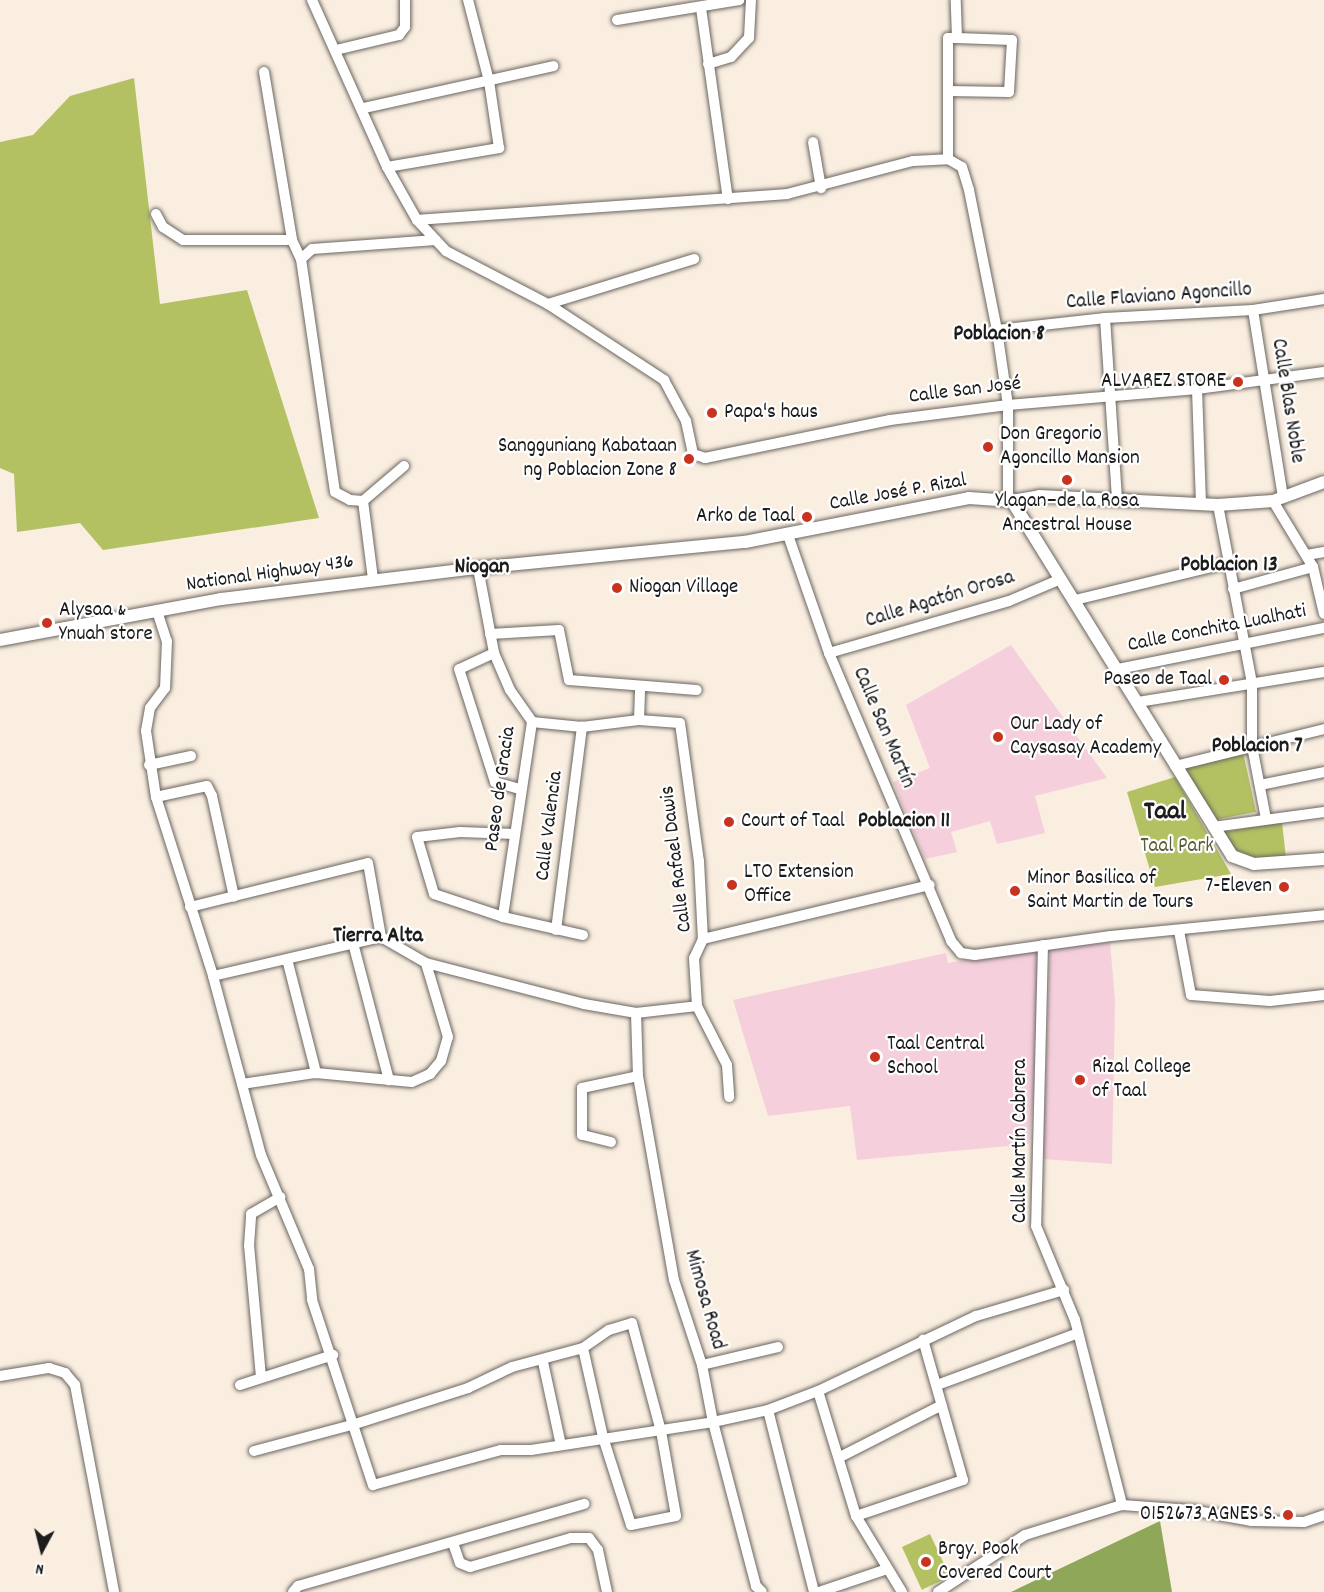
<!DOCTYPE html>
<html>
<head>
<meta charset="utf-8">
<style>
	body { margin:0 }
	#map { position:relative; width:1324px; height:1592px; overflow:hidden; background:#faeee0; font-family:Dekko,sans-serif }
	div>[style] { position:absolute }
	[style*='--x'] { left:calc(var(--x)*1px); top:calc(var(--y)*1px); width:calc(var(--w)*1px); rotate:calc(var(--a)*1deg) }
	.built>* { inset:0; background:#f5cfdc }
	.green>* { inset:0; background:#b4c163; transform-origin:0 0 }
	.forest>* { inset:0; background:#8fa759 }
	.roads { filter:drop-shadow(0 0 2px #6a6661) drop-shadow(0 0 2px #6a6661) }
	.minor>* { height:10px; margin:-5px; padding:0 5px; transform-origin:5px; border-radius:5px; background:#fff }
	.major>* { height:12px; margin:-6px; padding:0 6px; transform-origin:6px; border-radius:6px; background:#fff }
	.dots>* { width:16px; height:16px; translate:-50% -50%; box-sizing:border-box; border:3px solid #fff; border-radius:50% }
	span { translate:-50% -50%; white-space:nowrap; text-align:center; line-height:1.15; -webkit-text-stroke:4.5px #fff; paint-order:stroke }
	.street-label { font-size:21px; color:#1c1c1c }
	.poi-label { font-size:21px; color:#1c1c1c }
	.right { translate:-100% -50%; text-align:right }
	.left { translate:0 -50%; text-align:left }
	.park-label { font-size:21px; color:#595e38 }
	.neighbourhood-label { font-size:22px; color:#1c1c1c; font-weight:700 }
	.district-label { font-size:27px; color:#1c1c1c; font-weight:700 }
	.north { position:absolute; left:12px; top:1520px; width:60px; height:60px; -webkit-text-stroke:4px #fff; paint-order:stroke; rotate:187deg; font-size:16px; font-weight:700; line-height:24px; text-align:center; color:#1c1c1c }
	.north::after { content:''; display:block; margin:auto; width:21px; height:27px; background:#1c1c1c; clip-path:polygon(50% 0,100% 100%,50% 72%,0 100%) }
</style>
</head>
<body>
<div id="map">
	<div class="built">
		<div style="clip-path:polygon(1011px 645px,1107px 778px,1035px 796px,1045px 833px,997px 844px,990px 821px,951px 832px,957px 852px,925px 859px,893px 782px,930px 768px,906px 705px)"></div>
		<div style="clip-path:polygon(1110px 942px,1115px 1000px,1112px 1164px,1043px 1159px,1050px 949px)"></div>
		<div style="clip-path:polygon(1041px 948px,1040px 1020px,1029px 1144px,857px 1160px,850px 1106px,768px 1116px,733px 1000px,946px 953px,948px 963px)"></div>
	</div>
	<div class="green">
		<div style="clip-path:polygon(134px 78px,160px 304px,247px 290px,319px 518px,103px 550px,80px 523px,17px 532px,14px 474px,0 468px,0 142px,33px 135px,70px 96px)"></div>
		<div style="clip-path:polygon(1243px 752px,1256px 812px,1213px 820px,1180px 767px)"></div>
		<div style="clip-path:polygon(1175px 777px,1231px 874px,1155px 887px,1127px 792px)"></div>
		<div style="clip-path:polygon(1282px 822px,1286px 858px,1254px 859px,1236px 853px,1223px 832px)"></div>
		<div style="left:930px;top:1534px;width:47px;height:31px;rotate:65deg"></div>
	</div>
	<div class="forest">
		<div style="clip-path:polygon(1160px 1521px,1172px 1592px,1011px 1592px)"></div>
	</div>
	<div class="roads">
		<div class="minor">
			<div style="--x:312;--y:0;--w:183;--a:65.8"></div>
			<div style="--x:387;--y:167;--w:61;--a:60.5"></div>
			<div style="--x:417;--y:220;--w:42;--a:46.9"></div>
			<div style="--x:446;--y:251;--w:115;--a:27.5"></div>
			<div style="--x:548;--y:304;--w:139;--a:33.2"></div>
			<div style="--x:664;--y:380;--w:47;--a:61.8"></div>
			<div style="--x:686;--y:421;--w:34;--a:78"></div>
			<div style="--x:693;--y:454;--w:13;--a:18"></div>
			<div style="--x:705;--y:458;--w:189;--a:-11.6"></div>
			<div style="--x:890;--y:420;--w:119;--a:-7.2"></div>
			<div style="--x:1008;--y:405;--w:190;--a:-4.8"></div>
			<div style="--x:1197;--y:389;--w:128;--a:-7.6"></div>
			<div style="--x:701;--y:8;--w:193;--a:82"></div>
			<div style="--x:617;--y:20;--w:124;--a:-9.3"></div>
			<div style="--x:336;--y:50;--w:65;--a:-13.4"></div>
			<div style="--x:399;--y:35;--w:10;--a:-53"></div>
			<div style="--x:405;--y:27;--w:27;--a:-90"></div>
			<div style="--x:708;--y:64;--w:24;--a:-17"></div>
			<div style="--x:731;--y:57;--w:26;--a:-47"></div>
			<div style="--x:749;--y:38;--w:38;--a:-87"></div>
			<div style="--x:264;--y:72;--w:170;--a:80.5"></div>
			<div style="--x:292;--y:240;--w:21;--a:65"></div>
			<div style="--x:301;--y:259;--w:235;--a:81.7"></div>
			<div style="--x:335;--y:492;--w:17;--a:28"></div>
			<div style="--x:350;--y:500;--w:13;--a:4"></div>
			<div style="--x:948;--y:91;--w:61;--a:0.9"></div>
			<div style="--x:1009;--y:92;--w:52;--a:-86.7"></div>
			<div style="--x:1012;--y:40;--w:55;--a:-177.9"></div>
			<div style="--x:364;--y:108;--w:194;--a:-12.5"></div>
			<div style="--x:813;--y:142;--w:47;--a:80.1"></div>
			<div style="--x:948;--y:159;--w:121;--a:-90"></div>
			<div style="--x:948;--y:38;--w:9;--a:0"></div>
			<div style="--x:957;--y:38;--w:38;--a:-92"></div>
			<div style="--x:387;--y:167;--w:114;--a:-9.6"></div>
			<div style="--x:499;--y:148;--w:68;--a:-98.5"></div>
			<div style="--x:489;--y:81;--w:84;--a:-104.5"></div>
			<div style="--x:156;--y:214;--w:15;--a:62"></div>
			<div style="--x:163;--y:227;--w:24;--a:33"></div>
			<div style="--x:183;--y:240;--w:109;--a:0"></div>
			<div style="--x:417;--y:220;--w:371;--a:-4"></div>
			<div style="--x:787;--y:194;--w:130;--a:-14.7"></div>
			<div style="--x:913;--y:161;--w:35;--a:-3"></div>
			<div style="--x:948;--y:159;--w:16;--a:30"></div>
			<div style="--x:962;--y:167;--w:24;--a:73"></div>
			<div style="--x:969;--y:190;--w:143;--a:78.7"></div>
			<div style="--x:997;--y:330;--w:76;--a:81.7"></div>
			<div style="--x:1008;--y:405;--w:93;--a:90"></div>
			<div style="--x:301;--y:259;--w:15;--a:-42"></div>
			<div style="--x:312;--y:249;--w:124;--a:-4.2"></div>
			<div style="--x:548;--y:304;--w:153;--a:-17.1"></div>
			<div style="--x:1253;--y:310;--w:190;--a:80.9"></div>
			<div style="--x:1105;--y:318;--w:181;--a:86.2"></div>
			<div style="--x:997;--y:330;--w:109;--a:-6.3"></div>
			<div style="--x:1105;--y:318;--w:148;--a:-3.1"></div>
			<div style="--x:1253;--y:310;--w:72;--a:-8.8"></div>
			<div style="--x:1197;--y:389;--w:116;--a:88"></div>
			<div style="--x:1273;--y:501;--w:77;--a:58.8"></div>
			<div style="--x:1313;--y:567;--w:48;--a:76.8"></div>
			<div style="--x:1218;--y:505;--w:181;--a:79.2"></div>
			<div style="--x:1252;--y:683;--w:63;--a:90"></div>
			<div style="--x:1252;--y:746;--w:74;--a:79.1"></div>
			<div style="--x:788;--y:535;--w:125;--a:70.8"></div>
			<div style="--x:829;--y:653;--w:313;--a:67"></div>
			<div style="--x:951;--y:941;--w:16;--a:50"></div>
			<div style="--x:961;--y:953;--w:14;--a:8"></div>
			<div style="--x:975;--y:955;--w:137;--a:-8"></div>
			<div style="--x:1111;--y:936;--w:214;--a:-5.6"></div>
			<div style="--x:1307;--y:555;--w:17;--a:-10"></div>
			<div style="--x:478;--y:568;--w:86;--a:79.3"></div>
			<div style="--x:494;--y:653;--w:40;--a:66.6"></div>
			<div style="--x:510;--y:690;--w:39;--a:55"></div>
			<div style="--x:532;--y:722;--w:197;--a:98.5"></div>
			<div style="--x:373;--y:579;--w:79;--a:-97.3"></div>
			<div style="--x:363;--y:501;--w:54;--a:-40.5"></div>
			<div style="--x:1233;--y:589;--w:83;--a:-15.4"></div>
			<div style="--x:1075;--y:600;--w:157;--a:-13.6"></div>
			<div style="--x:157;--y:611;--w:32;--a:72"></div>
			<div style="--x:167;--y:641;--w:47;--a:92.4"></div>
			<div style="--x:165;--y:688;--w:25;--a:127"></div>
			<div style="--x:150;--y:708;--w:23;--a:100"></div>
			<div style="--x:146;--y:731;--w:67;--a:81.4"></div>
			<div style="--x:156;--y:797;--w:188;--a:72.3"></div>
			<div style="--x:213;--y:976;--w:185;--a:75"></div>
			<div style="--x:261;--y:1155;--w:124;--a:67.2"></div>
			<div style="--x:309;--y:1269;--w:31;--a:84"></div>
			<div style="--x:312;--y:1300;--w:195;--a:71.8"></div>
			<div style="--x:373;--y:1485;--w:133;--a:-15.3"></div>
			<div style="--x:501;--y:1450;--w:30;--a:0"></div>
			<div style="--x:531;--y:1450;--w:184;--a:-8.7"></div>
			<div style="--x:713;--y:1422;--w:56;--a:-12.3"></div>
			<div style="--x:768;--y:1410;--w:53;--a:-20.8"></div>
			<div style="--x:818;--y:1391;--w:175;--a:-25.4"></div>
			<div style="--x:976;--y:1316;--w:92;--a:-16.5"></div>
			<div style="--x:490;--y:634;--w:69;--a:-3.3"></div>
			<div style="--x:559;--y:630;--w:51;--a:78.7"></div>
			<div style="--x:569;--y:680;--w:128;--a:4.5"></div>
			<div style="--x:494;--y:653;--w:38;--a:155"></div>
			<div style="--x:459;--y:669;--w:119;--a:72.3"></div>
			<div style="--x:495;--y:782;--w:26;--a:16"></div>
			<div style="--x:829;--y:653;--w:187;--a:-16.1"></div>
			<div style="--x:1009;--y:601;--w:56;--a:-22.9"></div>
			<div style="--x:1118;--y:669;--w:210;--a:-11.3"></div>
			<div style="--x:1138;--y:702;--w:188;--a:-9.2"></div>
			<div style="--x:639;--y:720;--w:34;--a:-88"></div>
			<div style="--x:532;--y:722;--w:50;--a:5.7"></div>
			<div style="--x:582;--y:727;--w:57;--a:-7"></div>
			<div style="--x:639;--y:720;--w:41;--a:4.2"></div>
			<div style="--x:680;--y:723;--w:139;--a:82.2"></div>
			<div style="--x:699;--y:861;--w:78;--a:87.1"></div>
			<div style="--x:703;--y:939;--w:21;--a:115"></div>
			<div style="--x:694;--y:958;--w:48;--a:86.4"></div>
			<div style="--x:697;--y:1006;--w:66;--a:63"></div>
			<div style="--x:727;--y:1065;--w:32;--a:86"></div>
			<div style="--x:149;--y:765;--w:43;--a:-12.1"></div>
			<div style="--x:1175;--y:766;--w:154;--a:-13.9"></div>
			<div style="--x:1260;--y:785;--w:65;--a:-11.5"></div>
			<div style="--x:156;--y:797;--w:52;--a:-12.2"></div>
			<div style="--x:207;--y:786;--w:11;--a:63"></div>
			<div style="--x:212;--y:796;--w:103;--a:77.7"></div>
			<div style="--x:1213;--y:827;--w:112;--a:-7.7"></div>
			<div style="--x:515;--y:834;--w:55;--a:-177.9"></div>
			<div style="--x:460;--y:832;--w:43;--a:173.4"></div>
			<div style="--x:417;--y:837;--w:59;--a:73.4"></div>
			<div style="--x:434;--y:894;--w:73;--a:18.4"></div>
			<div style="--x:503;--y:917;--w:82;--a:12.7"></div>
			<div style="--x:190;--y:907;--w:183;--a:-13.9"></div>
			<div style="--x:368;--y:863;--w:75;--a:80"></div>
			<div style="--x:556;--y:930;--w:205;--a:-82.7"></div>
			<div style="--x:1179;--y:931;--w:65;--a:79.4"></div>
			<div style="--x:1191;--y:995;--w:79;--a:4.3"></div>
			<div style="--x:1270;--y:1001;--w:54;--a:-6.3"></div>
			<div style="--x:703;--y:939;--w:233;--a:-13.4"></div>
			<div style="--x:353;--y:943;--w:142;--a:75.3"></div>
			<div style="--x:1043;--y:945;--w:281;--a:91.4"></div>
			<div style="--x:1036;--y:1226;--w:102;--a:67.5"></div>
			<div style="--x:1075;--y:1320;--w:191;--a:75.7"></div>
			<div style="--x:287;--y:959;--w:118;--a:75.7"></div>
			<div style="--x:213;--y:976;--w:172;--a:-13.1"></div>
			<div style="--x:381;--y:937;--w:52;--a:30"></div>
			<div style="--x:426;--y:963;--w:163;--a:14.5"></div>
			<div style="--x:584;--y:1004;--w:53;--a:9.8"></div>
			<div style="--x:636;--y:1013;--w:61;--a:-6.5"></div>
			<div style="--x:636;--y:1013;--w:63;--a:88.2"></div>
			<div style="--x:638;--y:1076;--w:207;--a:80"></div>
			<div style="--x:674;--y:1280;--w:89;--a:71.8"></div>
			<div style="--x:702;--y:1365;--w:58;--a:79.1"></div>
			<div style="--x:713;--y:1422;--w:170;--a:75.3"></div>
			<div style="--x:756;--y:1586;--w:8;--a:45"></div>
			<div style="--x:242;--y:1084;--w:75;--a:-8.5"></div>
			<div style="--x:316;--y:1073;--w:96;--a:5.4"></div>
			<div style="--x:412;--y:1082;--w:20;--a:-24"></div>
			<div style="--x:430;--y:1074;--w:17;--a:-50"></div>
			<div style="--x:441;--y:1061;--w:25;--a:-74"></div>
			<div style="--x:448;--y:1037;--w:77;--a:-106.6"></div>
			<div style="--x:611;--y:1142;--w:30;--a:-166"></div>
			<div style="--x:582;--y:1135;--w:47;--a:-90"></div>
			<div style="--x:582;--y:1088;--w:57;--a:-12.1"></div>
			<div style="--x:543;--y:1362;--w:85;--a:77.8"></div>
			<div style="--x:702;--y:1365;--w:78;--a:-13.3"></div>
			<div style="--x:0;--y:1376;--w:50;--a:-9.3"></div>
			<div style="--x:49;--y:1368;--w:17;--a:17"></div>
			<div style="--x:65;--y:1373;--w:16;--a:50"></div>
			<div style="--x:75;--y:1385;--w:211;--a:79.3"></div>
			<div style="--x:261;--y:1377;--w:132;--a:-95.2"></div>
			<div style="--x:249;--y:1246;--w:32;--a:-86"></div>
			<div style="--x:251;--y:1214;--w:34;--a:-30"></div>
			<div style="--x:240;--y:1385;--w:98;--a:-17.9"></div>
			<div style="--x:937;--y:1385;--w:150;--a:-20.2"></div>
			<div style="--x:818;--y:1391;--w:131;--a:73.1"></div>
			<div style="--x:856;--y:1516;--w:89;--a:58.8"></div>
			<div style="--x:768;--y:1410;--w:188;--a:75.8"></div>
			<div style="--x:254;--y:1451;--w:101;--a:-14.9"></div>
			<div style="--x:352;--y:1425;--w:122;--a:-17.7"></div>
			<div style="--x:468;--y:1388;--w:49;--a:-25.5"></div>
			<div style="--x:512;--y:1367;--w:73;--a:-15"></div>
			<div style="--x:583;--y:1348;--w:32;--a:-35"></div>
			<div style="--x:609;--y:1330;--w:24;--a:-17"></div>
			<div style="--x:632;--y:1323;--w:112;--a:75"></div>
			<div style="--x:661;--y:1431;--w:86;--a:80"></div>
			<div style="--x:676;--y:1516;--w:46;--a:168.7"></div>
			<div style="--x:631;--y:1525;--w:92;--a:-107.7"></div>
			<div style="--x:603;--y:1437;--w:91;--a:-102.7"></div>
			<div style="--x:840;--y:1457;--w:114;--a:-27"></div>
			<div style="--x:856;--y:1516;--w:113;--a:-18.6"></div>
			<div style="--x:963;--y:1480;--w:146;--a:-105.9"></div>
			<div style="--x:453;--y:1543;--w:21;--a:71"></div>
			<div style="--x:460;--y:1563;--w:11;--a:22"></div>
			<div style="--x:470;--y:1567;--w:105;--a:-16"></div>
			<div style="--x:571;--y:1538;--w:18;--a:0"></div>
			<div style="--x:589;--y:1538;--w:15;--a:53"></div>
			<div style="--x:598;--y:1550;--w:43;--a:77.9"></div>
			<div style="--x:293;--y:1592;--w:8;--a:-50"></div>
			<div style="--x:298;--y:1586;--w:298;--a:-16"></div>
			<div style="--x:819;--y:1592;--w:72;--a:-18.7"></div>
			<div style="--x:938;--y:1592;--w:104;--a:-33.2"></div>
			<div style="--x:1025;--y:1535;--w:102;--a:-17.2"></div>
			<div style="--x:1122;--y:1505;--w:69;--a:4.1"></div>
			<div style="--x:1191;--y:1510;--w:62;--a:10.2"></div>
			<div style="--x:1252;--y:1521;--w:52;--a:1.1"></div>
			<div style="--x:1304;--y:1522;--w:21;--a:-19"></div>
		</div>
		<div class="major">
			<div style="--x:1012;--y:501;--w:418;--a:58.2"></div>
			<div style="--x:1232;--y:856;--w:23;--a:20"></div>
			<div style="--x:1254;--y:864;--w:70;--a:-4.1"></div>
			<div style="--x:0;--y:640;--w:225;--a:-10.5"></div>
			<div style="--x:221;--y:599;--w:259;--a:-6.9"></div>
			<div style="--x:478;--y:568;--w:268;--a:-5.6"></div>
			<div style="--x:745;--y:542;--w:228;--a:-11.1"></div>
			<div style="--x:969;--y:498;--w:43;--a:4"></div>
			<div style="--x:1012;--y:501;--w:27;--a:-10"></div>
			<div style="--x:1039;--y:496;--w:179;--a:2.9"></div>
			<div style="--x:1218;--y:505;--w:55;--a:-4.2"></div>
			<div style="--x:1273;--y:501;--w:54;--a:-20.4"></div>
		</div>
	</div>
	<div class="dots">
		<div style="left:1238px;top:382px;background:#c8321e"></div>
		<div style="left:712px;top:413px;background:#c8321e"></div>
		<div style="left:988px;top:447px;background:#c8321e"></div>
		<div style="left:689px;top:459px;background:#c8321e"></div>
		<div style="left:1067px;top:480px;background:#c8321e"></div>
		<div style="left:807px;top:517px;background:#c8321e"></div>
		<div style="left:617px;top:588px;background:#c8321e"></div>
		<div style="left:47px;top:623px;background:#c8321e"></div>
		<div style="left:1224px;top:680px;background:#c8321e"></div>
		<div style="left:998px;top:737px;background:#c8321e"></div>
		<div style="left:729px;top:822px;background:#c8321e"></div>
		<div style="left:732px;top:885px;background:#c8321e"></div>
		<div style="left:1284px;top:887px;background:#c8321e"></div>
		<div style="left:1015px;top:891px;background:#c8321e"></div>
		<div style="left:875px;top:1057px;background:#c8321e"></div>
		<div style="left:1080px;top:1080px;background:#c8321e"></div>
		<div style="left:1288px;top:1515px;background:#c8321e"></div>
		<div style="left:926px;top:1562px;background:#c8321e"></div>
	</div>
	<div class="street-label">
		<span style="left:1159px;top:297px;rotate:-4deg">Calle Flaviano Agoncillo</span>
		<span style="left:965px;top:391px;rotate:-7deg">Calle San José</span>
		<span style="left:1287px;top:401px;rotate:81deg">Calle Blas Noble</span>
		<span style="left:898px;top:493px;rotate:-10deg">Calle José P. Rizal</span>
		<span style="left:270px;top:574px;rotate:-8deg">National Highway 436</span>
		<span style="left:940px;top:600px;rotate:-17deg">Calle Agatón Orosa</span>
		<span style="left:1217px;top:629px;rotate:-11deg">Calle Conchita Lualhati</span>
		<span style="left:883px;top:728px;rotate:67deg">Calle San Martín</span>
		<span style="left:501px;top:789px;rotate:-82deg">Paseo de Gracia</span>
		<span style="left:550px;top:826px;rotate:-83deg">Calle Valencia</span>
		<span style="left:677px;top:859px;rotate:-97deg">Calle Rafael Dawis</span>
		<span style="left:1021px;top:1141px;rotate:-90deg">Calle Martín Cabrera</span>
		<span style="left:704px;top:1300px;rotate:74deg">Mimosa Road</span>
	</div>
	<div class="poi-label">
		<span class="right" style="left:1226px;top:382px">ALVAREZ STORE</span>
		<span class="left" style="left:724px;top:413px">Papa's haus</span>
		<span class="left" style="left:1000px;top:447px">Don Gregorio<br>Agoncillo Mansion</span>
		<span class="right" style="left:677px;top:459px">Sangguniang Kabataan<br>ng Poblacion Zone 8</span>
		<span style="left:1067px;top:514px">Ylagan–de la Rosa<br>Ancestral House</span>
		<span class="right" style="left:795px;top:517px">Arko de Taal</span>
		<span class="left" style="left:629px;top:588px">Niogan Village</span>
		<span class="left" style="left:59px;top:623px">Alysaa &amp;<br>Ynuah store</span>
		<span class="right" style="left:1212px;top:680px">Paseo de Taal</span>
		<span class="left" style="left:1010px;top:737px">Our Lady of<br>Caysasay Academy</span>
		<span class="left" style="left:741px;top:822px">Court of Taal</span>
		<span class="left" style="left:744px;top:885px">LTO Extension<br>Office</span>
		<span class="left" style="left:1027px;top:891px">Minor Basilica of<br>Saint Martin de Tours</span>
		<span class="right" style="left:1272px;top:887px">7-Eleven</span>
		<span class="left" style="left:887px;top:1057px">Taal Central<br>School</span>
		<span class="left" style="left:1092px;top:1080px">Rizal College<br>of Taal</span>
		<span class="right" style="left:1276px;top:1515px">0152673 AGNES S.</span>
		<span class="left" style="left:938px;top:1562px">Brgy. Pook<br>Covered Court</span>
	</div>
	<div class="park-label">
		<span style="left:1177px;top:847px">Taal Park</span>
	</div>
	<div class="neighbourhood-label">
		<span style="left:999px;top:335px">Poblacion 8</span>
		<span style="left:1229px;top:566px">Poblacion 13</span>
		<span style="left:482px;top:568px">Niogan</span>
		<span style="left:1257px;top:747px">Poblacion 7</span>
		<span style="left:904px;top:822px">Poblacion 11</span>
		<span style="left:378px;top:937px">Tierra Alta</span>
	</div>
	<div class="district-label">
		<span style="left:1165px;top:813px">Taal</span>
	</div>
	<div class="north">N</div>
</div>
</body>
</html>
